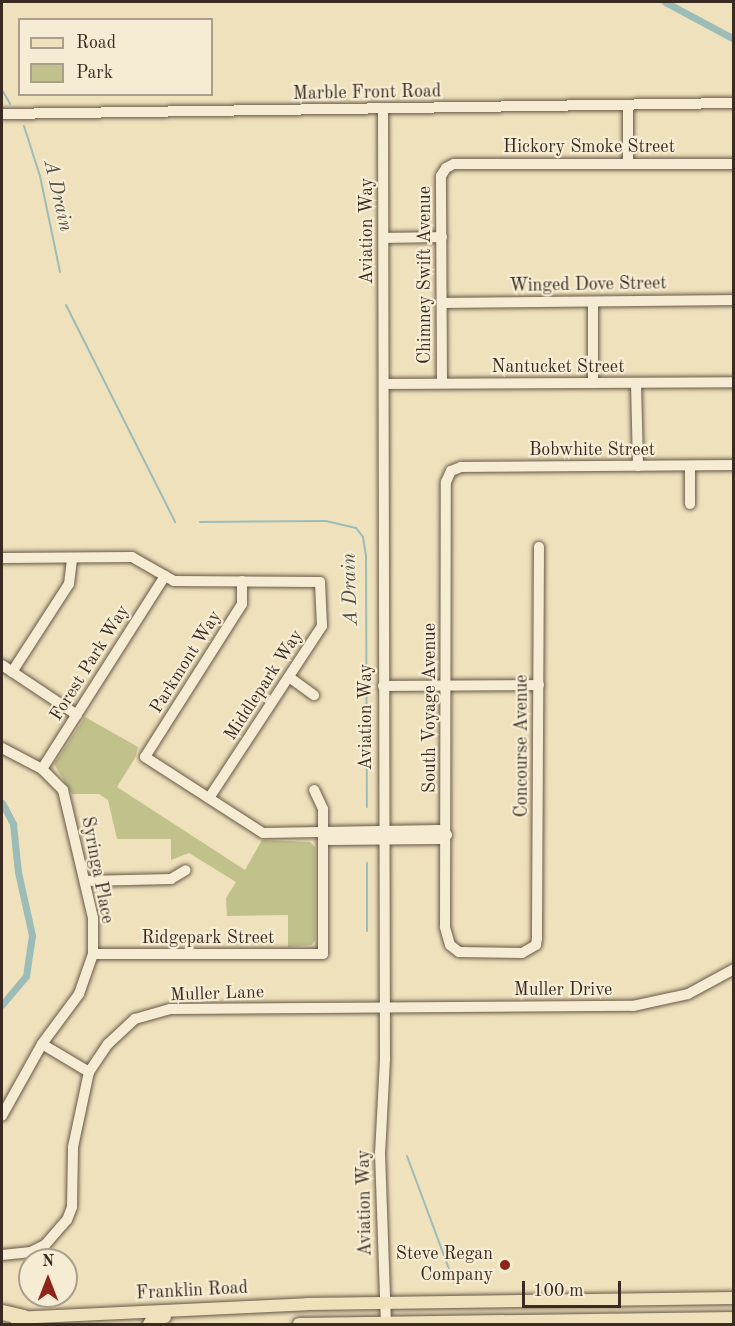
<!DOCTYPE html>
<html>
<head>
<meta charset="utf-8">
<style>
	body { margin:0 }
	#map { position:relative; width:735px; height:1326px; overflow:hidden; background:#efe1bb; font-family:"Old Standard TT",serif }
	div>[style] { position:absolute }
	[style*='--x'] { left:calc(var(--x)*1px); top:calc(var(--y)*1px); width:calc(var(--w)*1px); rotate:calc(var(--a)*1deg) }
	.green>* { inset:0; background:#c1c18b }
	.stream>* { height:2px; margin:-1px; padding:0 1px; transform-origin:1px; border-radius:1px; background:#9cbcb8 }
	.canal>* { height:7px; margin:-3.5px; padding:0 3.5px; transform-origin:3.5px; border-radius:3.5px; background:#9cbcb8 }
	.roads { filter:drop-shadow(0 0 2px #665848) drop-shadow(0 0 2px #665848) }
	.minor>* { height:10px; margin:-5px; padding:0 5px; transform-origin:5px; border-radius:5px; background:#f5ecd3 }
	.major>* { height:12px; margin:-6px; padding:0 6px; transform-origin:6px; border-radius:6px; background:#efe1bb }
	.highway>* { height:15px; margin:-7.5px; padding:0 7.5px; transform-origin:7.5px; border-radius:7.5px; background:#efe1bb }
	.dots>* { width:16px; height:16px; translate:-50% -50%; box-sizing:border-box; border:3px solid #f5ecd3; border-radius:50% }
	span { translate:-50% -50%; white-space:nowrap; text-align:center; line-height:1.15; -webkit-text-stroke:4.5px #f5ecd3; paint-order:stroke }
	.street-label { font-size:18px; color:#392a22 }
	.poi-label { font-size:18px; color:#392a22 }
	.right { translate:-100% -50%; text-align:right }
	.water-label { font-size:20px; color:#524e48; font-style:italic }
	.frame { position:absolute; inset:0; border:3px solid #392a22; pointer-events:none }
	.legend { position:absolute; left:18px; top:18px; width:195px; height:78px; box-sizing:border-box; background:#f5ecd3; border:2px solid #aa9e8c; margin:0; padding:8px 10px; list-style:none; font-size:18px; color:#392a22 }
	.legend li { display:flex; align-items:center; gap:12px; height:30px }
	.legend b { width:30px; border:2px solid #aa9e8c }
	.north { position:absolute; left:18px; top:1248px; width:60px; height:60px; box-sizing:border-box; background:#f5ecd3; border:2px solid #aa9e8c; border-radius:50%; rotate:0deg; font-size:16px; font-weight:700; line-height:24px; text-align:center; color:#392a22 }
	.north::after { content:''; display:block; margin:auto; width:21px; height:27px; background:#8f2418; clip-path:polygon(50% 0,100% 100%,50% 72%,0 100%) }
	.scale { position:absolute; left:522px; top:1281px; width:99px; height:27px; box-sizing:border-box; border:3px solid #392a22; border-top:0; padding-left:8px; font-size:18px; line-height:21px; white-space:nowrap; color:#392a22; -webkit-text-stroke:4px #f5ecd3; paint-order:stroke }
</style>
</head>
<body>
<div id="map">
	<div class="green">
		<div style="clip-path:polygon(85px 717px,138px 747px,135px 758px,117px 787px,245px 870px,262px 840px,310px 842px,315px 847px,315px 940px,312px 945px,288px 947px,288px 915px,227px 916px,226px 898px,236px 882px,189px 853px,171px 860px,171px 839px,117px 839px,108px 800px,99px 794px,72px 794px,54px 764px)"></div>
	</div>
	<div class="stream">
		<div style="--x:2;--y:90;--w:16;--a:60"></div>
		<div style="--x:24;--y:126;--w:52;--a:72.3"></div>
		<div style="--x:40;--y:176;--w:98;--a:78.2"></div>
		<div style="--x:66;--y:305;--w:243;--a:63.3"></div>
		<div style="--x:200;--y:522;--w:126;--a:-0.5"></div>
		<div style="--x:326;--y:521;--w:31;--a:13"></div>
		<div style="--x:356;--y:528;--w:11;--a:52"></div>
		<div style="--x:363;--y:537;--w:20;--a:81"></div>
		<div style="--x:366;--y:557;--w:250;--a:89.8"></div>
		<div style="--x:367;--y:863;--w:68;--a:90"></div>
		<div style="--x:407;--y:1156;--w:138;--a:69.6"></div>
	</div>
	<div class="canal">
		<div style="--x:665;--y:2;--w:78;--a:28.2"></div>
		<div style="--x:2;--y:803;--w:24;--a:62"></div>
		<div style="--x:13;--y:824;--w:48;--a:84.1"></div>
		<div style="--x:18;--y:872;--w:65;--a:77.5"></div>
		<div style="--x:32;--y:935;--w:41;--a:98.3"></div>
		<div style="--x:26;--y:976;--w:38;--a:130"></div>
	</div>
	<div class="roads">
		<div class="minor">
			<div style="--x:383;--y:109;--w:950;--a:89.88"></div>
			<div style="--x:385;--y:1059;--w:94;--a:93"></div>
			<div style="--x:380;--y:1153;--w:171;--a:88"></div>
			<div style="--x:2;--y:114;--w:732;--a:-0.86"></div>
			<div style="--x:628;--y:163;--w:58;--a:-90"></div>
			<div style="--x:384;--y:238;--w:58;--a:-1"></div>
			<div style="--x:443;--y:303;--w:291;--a:-0.6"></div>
			<div style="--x:442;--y:383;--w:207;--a:-90.3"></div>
			<div style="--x:441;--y:176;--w:9;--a:-58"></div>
			<div style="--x:446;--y:168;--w:9;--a:-27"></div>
			<div style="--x:454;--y:164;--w:280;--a:0"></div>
			<div style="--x:593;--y:383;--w:81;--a:-90"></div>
			<div style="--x:636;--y:383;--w:83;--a:88.6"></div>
			<div style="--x:384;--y:384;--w:350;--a:-0.3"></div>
			<div style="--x:690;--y:466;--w:38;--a:90"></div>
			<div style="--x:539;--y:547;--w:391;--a:90.3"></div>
			<div style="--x:537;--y:938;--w:7;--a:98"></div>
			<div style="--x:536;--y:945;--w:16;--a:150"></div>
			<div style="--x:522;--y:953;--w:63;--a:-179.1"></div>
			<div style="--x:459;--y:952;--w:11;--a:-142"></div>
			<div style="--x:450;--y:945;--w:19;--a:-106"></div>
			<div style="--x:445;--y:927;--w:445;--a:-89.9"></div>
			<div style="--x:446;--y:482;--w:12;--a:-66"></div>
			<div style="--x:451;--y:471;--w:11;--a:-22"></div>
			<div style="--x:461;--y:467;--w:273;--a:-0.4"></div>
			<div style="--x:2;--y:558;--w:130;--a:-0.4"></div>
			<div style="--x:132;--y:557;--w:48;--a:29.7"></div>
			<div style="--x:174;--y:581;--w:146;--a:0.4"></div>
			<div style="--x:320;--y:582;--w:44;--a:87.4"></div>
			<div style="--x:322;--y:626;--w:206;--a:123.3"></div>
			<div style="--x:242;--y:581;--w:23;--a:90"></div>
			<div style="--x:242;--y:604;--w:181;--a:122.4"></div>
			<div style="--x:145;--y:757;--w:140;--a:32.8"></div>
			<div style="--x:263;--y:833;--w:176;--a:-1"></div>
			<div style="--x:439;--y:830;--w:9;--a:32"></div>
			<div style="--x:2;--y:665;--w:90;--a:33.7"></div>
			<div style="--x:12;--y:672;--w:105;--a:-57.1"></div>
			<div style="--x:69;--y:584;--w:26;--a:-83"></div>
			<div style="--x:289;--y:677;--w:31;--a:36"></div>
			<div style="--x:383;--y:686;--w:156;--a:-0.4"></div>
			<div style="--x:2;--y:748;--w:45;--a:27.7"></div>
			<div style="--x:42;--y:769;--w:30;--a:45"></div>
			<div style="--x:63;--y:790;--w:131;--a:76.8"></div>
			<div style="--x:93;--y:918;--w:36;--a:90"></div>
			<div style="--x:93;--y:954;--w:42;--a:109.3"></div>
			<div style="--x:79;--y:994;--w:62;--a:126.5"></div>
			<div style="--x:42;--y:1044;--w:82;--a:119.1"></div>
			<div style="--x:42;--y:769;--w:229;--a:-57.5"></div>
			<div style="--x:324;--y:834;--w:8;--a:45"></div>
			<div style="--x:330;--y:840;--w:109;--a:-0.5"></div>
			<div style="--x:439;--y:839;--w:9;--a:-27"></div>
			<div style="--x:86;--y:881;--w:85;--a:-1.3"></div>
			<div style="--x:171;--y:879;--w:17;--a:-31"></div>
			<div style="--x:93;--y:954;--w:230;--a:0"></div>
			<div style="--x:323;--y:954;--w:145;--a:-90"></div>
			<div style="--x:323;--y:809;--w:21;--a:-115"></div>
			<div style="--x:42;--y:1044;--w:55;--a:30.8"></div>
			<div style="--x:2;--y:1255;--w:29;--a:-6"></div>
			<div style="--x:31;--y:1252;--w:16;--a:-27"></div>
			<div style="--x:45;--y:1245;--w:33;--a:-49"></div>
			<div style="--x:67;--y:1220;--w:14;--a:-69"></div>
			<div style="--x:72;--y:1207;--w:60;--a:-89"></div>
			<div style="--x:73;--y:1147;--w:77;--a:-78"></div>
			<div style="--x:89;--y:1072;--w:34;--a:-56"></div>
			<div style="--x:108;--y:1044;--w:37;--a:-43"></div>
			<div style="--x:135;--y:1019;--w:36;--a:-16"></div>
			<div style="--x:170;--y:1009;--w:463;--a:-0.4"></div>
			<div style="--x:633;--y:1006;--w:56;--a:-12.3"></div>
			<div style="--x:688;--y:994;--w:52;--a:-28.5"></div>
		</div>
		<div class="major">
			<div style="--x:15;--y:1318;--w:292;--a:-2.7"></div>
			<div style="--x:307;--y:1304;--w:427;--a:-0.8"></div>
			<div style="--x:149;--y:1324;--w:7;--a:-56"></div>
			<div style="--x:153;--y:1318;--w:12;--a:-5"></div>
			<div style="--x:299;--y:1324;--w:435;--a:-0.8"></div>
		</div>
		<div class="highway">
			<div style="--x:2;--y:1312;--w:22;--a:13"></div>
		</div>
	</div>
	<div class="dots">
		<div style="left:505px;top:1265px;background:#8f2418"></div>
	</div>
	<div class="street-label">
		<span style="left:367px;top:93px;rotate:-1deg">Marble Front Road</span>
		<span style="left:589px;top:147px">Hickory Smoke Street</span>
		<span style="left:367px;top:231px;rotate:-90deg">Aviation Way</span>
		<span style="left:425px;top:275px;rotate:-90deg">Chimney Swift Avenue</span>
		<span style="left:588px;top:285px;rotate:-1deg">Winged Dove Street</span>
		<span style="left:558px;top:367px">Nantucket Street</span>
		<span style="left:592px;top:450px">Bobwhite Street</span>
		<span style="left:186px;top:662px;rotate:-58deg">Parkmont Way</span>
		<span style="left:90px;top:663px;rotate:-58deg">Forest Park Way</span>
		<span style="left:264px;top:685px;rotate:-57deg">Middlepark Way</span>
		<span style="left:430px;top:708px;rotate:-90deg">South Voyage Avenue</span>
		<span style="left:366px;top:717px;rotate:-90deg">Aviation Way</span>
		<span style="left:522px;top:746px;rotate:-90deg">Concourse Avenue</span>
		<span style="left:97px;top:870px;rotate:79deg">Syringa Place</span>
		<span style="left:208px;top:938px">Ridgepark Street</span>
		<span style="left:563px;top:990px">Muller Drive</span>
		<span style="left:217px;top:994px;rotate:-2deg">Muller Lane</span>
		<span style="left:365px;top:1203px;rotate:-91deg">Aviation Way</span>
		<span style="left:192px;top:1291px;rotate:-3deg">Franklin Road</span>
	</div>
	<div class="poi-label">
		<span class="right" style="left:493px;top:1265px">Steve Regan<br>Company</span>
	</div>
	<div class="water-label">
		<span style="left:57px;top:196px;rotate:77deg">A Drain</span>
		<span style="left:351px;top:589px;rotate:-92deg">A Drain</span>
	</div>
	<div class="frame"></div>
	<ul class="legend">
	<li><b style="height:8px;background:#efe1bb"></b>Road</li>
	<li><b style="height:16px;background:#c1c18b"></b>Park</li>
	</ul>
	<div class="north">N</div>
	<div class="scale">100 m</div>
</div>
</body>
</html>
